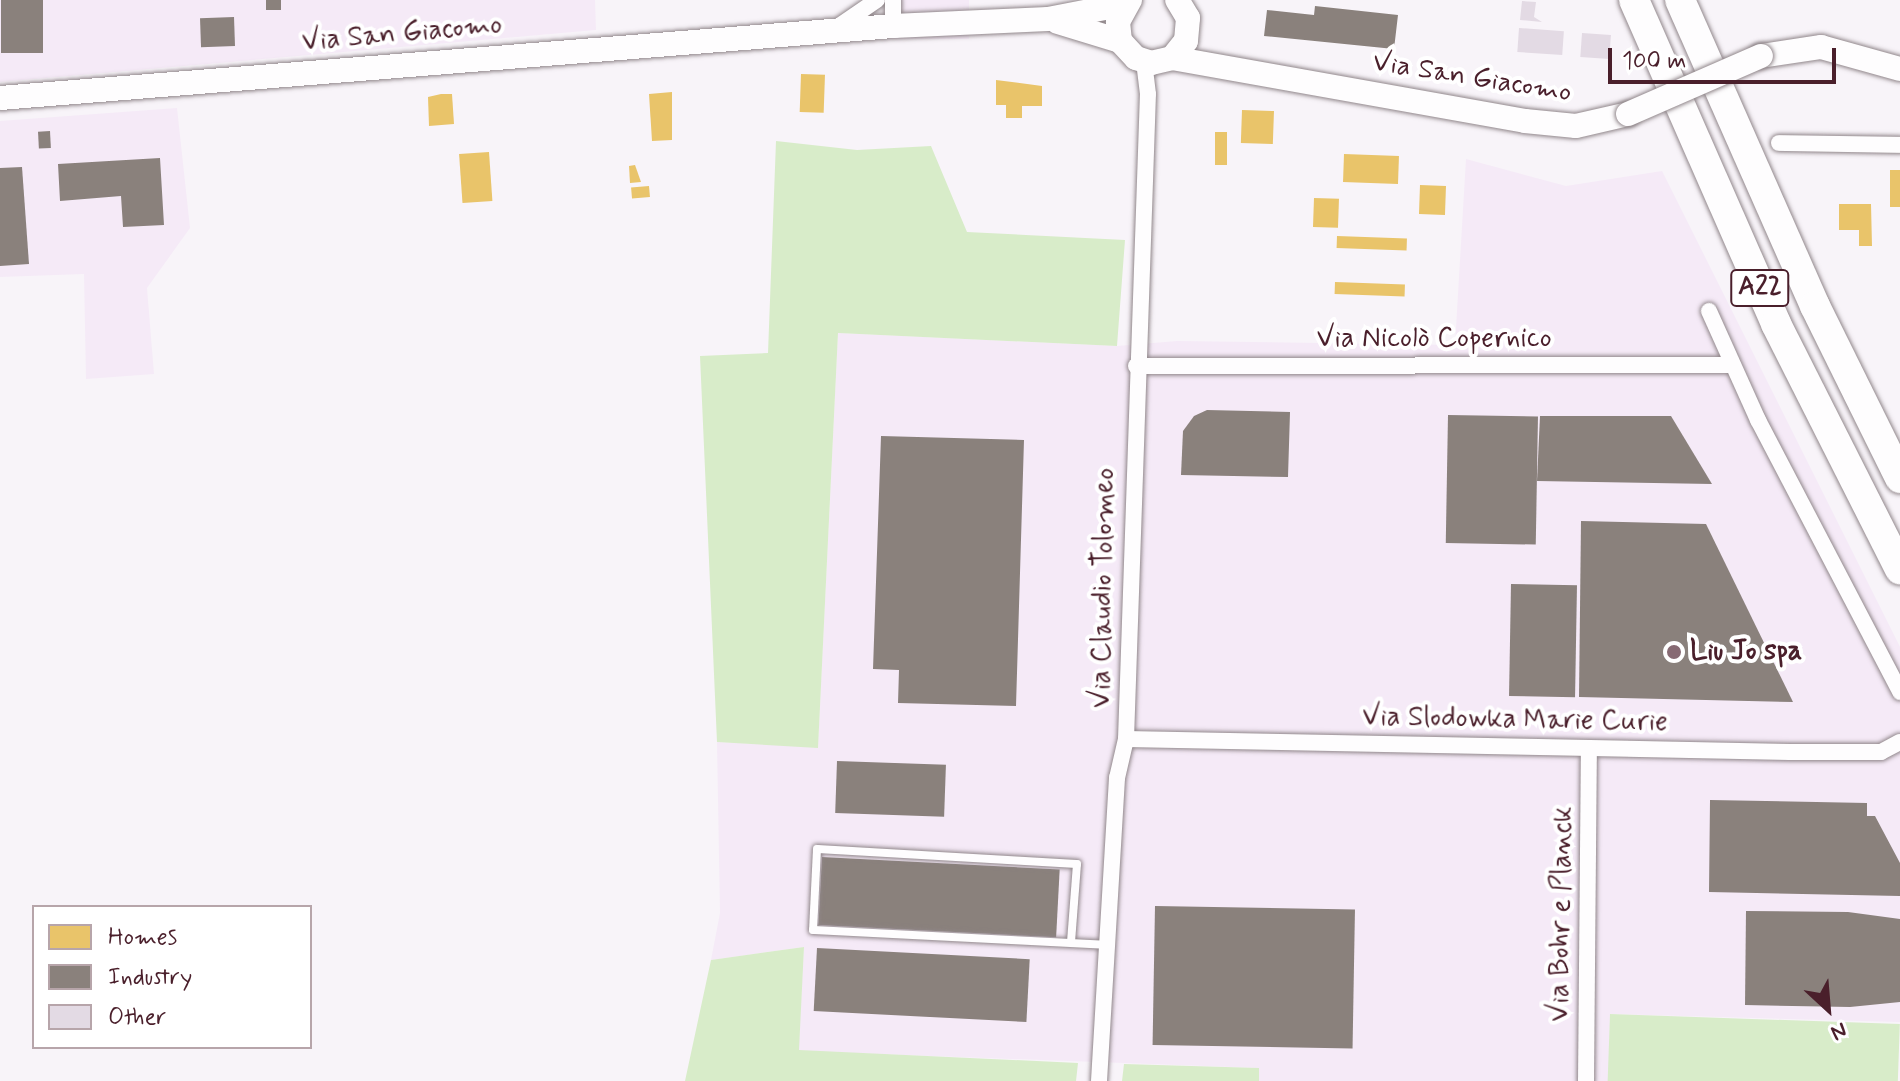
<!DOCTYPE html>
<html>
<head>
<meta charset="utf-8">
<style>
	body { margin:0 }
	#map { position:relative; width:1900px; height:1081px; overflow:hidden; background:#f8f4f9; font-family:Mynerve,sans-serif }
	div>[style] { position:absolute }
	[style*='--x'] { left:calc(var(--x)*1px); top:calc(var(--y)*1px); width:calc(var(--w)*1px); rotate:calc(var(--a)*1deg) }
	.built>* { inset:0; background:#f5eaf7; transform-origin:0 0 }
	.green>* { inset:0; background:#d8ecc9; transform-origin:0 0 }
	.homes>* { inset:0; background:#e9c46a; transform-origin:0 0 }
	.industry>* { inset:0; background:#8a817c; transform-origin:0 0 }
	.building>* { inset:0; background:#e3dae4; transform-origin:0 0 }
	.roads { filter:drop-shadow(0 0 2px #91878b) drop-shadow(0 0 2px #91878b) }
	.lane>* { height:8px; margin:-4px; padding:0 4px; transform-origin:4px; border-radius:4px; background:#fefdfe }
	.street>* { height:16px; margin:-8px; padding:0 8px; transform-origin:8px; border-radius:8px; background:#fefdfe }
	.secondary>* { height:24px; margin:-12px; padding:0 12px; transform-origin:12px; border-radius:12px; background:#fefdfe }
	.highway>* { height:30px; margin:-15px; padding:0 15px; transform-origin:15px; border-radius:15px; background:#fefdfe }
	.bridges { filter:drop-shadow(0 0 2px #91878b) drop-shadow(0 0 2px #91878b) }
	.secondary-bridge>* { height:24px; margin:-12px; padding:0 12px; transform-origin:12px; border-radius:12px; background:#fefdfe }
	.dots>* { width:22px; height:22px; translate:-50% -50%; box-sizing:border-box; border:4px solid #fff; border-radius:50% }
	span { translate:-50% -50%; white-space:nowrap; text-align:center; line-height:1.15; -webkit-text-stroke:8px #fff; paint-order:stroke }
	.shield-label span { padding:2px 6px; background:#fff; border:2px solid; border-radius:6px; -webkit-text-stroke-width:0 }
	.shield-label { font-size:26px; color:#4a1f2b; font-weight:700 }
	.street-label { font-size:28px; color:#4a1f2b }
	.poi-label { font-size:28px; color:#4a1f2b; font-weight:700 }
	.left { translate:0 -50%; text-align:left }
	.legend { position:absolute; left:32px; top:905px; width:280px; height:144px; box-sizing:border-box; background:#fff; border:2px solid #b7a5aa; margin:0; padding:10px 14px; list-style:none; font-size:24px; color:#4a1f2b }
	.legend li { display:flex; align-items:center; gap:16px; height:40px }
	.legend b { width:40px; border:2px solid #b7a5aa }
	.north { position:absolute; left:1788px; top:969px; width:80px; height:80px; -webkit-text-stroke:6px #fff; paint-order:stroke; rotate:154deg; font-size:22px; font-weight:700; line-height:32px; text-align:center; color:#4a1f2b }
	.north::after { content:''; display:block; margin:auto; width:28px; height:36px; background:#4a1f2b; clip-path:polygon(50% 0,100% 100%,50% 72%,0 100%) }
	.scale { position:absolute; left:1608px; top:48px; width:228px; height:36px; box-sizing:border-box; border:4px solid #4a1f2b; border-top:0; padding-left:10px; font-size:24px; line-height:28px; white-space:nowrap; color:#4a1f2b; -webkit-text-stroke:6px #fff; paint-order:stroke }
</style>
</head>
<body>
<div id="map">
	<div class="built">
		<div style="clip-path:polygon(0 0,595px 0,596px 30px,0 82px)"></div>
		<div style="left:885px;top:0;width:84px;height:39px"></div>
		<div style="clip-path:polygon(177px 108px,190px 228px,147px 288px,154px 374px,86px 379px,84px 274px,0 277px,0 121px)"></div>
		<div style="clip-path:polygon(1466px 159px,1566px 186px,1662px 171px,1900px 647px,1900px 1022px,1610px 1014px,1609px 1081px,1259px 1081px,1258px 1068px,798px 1051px,804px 947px,711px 960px,720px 913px,717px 742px,818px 747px,838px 333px,1117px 346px,1177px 341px,1455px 345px)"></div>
	</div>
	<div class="green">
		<div style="clip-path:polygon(776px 141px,857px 150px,931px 146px,967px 232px,1125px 240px,1117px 346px,838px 333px,818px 748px,717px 742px,700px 356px,768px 353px)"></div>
		<div style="clip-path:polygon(804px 947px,799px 1050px,1078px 1063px,1076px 1081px,685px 1081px,711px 960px)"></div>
		<div style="left:1610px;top:1014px;width:290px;height:67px;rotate:2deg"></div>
		<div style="clip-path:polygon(1124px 1064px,1259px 1068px,1259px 1081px,1122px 1081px)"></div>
	</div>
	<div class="homes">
		<div style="left:801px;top:74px;width:24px;height:38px;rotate:2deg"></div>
		<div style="clip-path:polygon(996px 80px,1042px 86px,1042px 106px,1022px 106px,1022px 118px,1006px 118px,1006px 105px,996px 105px)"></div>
		<div style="clip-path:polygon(672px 92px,672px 140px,652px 141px,649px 94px)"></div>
		<div style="clip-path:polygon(441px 94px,452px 94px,454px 124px,429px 126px,428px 97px)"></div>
		<div style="left:1242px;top:110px;width:32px;height:33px;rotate:2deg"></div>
		<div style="left:1215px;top:132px;width:12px;height:33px"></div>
		<div style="left:489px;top:152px;width:49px;height:30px;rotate:86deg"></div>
		<div style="left:1344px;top:154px;width:55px;height:28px;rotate:2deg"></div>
		<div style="clip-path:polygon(635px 165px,641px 182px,630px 183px,629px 166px)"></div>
		<div style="left:1890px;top:170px;width:10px;height:37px"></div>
		<div style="left:1420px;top:185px;width:26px;height:29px;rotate:2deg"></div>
		<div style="left:649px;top:186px;width:11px;height:18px;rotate:85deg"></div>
		<div style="left:1314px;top:198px;width:25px;height:29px;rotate:2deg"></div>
		<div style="clip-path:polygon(1839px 204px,1871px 204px,1872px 246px,1859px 246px,1859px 230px,1839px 230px)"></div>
		<div style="left:1337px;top:236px;width:70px;height:12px;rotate:2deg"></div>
		<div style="left:1335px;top:282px;width:70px;height:12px;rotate:2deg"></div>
	</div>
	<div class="industry">
		<div style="left:1px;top:0;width:42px;height:53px"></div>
		<div style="left:266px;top:0;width:15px;height:10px"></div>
		<div style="clip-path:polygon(1315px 6px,1398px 15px,1394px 49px,1264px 36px,1267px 10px,1314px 15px)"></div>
		<div style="left:234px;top:17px;width:29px;height:34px;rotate:88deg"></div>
		<div style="left:50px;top:131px;width:17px;height:12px;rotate:87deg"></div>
		<div style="clip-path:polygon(160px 158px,164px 225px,123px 227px,121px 196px,60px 201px,58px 164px)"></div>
		<div style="clip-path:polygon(22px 167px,29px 264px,0 266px,0 168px)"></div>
		<div style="clip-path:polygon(1207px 410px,1290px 412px,1288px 477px,1181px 475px,1183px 431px,1194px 416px)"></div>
		<div style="left:1448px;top:415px;width:90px;height:128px;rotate:1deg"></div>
		<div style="clip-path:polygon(1540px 416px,1671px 416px,1712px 484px,1537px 481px)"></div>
		<div style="clip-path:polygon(881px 436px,1024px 440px,1016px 706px,898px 703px,899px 670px,873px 669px)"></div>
		<div style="clip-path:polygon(1581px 521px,1706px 524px,1793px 702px,1579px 697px)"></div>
		<div style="left:1511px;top:584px;width:66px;height:112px;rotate:1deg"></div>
		<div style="left:837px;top:761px;width:109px;height:52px;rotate:2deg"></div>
		<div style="clip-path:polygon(1710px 800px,1867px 803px,1867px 816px,1875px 816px,1900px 863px,1900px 896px,1709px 892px)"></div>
		<div style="left:822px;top:857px;width:238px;height:68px;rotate:3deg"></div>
		<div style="left:1155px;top:906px;width:200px;height:139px;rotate:1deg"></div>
		<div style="clip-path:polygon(1746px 911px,1848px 912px,1900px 919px,1900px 1002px,1850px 1007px,1745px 1005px)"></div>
		<div style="left:817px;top:948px;width:213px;height:63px;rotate:3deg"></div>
	</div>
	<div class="building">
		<div style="clip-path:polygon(1522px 1px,1536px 2px,1534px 17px,1542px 22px,1520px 20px)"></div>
		<div style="left:1519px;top:28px;width:45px;height:24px;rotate:4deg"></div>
		<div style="left:1582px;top:33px;width:29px;height:24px;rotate:4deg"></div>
	</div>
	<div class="roads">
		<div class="lane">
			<div style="--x:1071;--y:942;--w:78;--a:-85.6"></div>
			<div style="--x:1077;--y:864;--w:260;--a:-176.7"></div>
			<div style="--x:817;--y:849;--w:81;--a:92.8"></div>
			<div style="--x:813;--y:930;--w:293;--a:2.9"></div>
		</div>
		<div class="street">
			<div style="--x:839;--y:26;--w:46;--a:-34.4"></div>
			<div style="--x:893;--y:26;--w:26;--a:-90"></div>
			<div style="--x:1779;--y:143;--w:121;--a:0.9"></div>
			<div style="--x:1709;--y:311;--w:120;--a:65.8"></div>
			<div style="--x:1758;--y:420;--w:307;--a:62.4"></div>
			<div style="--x:1136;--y:366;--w:596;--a:-0.1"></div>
			<div style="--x:1126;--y:739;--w:664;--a:1.12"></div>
			<div style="--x:1790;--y:752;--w:91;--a:0"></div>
			<div style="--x:1881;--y:752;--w:21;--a:-28"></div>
			<div style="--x:1099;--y:1081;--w:304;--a:-86.6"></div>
			<div style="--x:1117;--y:778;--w:40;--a:-77"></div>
			<div style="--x:1126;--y:739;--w:645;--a:-88.05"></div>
			<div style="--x:1148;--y:94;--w:33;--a:-97"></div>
			<div style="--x:1586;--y:1081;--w:333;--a:-89.5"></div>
		</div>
		<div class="secondary">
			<div style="--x:1130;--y:0;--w:25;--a:119"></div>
			<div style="--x:1118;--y:22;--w:19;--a:84"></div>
			<div style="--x:1120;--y:41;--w:23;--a:47"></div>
			<div style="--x:1136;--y:58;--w:16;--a:18"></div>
			<div style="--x:1151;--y:63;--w:22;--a:-13"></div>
			<div style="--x:1172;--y:58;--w:22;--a:-51"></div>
			<div style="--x:1186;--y:41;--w:23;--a:-85"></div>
			<div style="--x:1188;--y:18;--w:21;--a:-121"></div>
			<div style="--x:1058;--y:22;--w:65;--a:17"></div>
			<div style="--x:1761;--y:56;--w:61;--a:-8.5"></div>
			<div style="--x:1821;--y:47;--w:82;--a:15.6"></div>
			<div style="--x:1172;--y:58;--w:359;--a:10.1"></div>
			<div style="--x:1525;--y:121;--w:51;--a:5.6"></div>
			<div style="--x:1576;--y:126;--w:53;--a:-13"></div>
			<div style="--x:0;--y:98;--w:896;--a:-4.61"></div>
			<div style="--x:893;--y:26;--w:155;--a:-2.6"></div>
			<div style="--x:1048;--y:19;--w:79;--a:-10.9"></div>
		</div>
		<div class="highway">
			<div style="--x:1634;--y:0;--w:354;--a:66.3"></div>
			<div style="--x:1776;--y:324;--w:275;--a:63.2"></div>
			<div style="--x:1680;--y:0;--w:334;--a:66.2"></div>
			<div style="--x:1815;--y:306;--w:192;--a:63.7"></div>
		</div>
	</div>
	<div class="bridges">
		<div class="secondary-bridge">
			<div style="--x:1628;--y:114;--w:145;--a:-23.6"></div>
		</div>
	</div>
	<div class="dots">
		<div style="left:1674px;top:652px;background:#876a73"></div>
	</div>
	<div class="shield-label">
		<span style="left:1760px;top:288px">A22</span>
	</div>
	<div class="street-label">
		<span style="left:402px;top:34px;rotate:-5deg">Via San Giacomo</span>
		<span style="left:1472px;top:78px;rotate:9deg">Via San Giacomo</span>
		<span style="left:1434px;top:339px">Via Nicolò Copernico</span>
		<span style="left:1104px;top:588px;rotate:-89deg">Via Claudio Tolomeo</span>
		<span style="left:1515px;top:720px;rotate:1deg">Via Slodowka Marie Curie</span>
		<span style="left:1562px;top:914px;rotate:-89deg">Via Bohr e Planck</span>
	</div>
	<div class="poi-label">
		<span class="left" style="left:1690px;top:652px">Liu Jo spa</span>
	</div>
	<ul class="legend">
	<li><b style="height:22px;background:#e9c46a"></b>Homes</li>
	<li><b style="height:22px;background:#8a817c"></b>Industry</li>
	<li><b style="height:22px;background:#e3dae4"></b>Other</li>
	</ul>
	<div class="north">N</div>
	<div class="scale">100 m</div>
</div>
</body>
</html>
